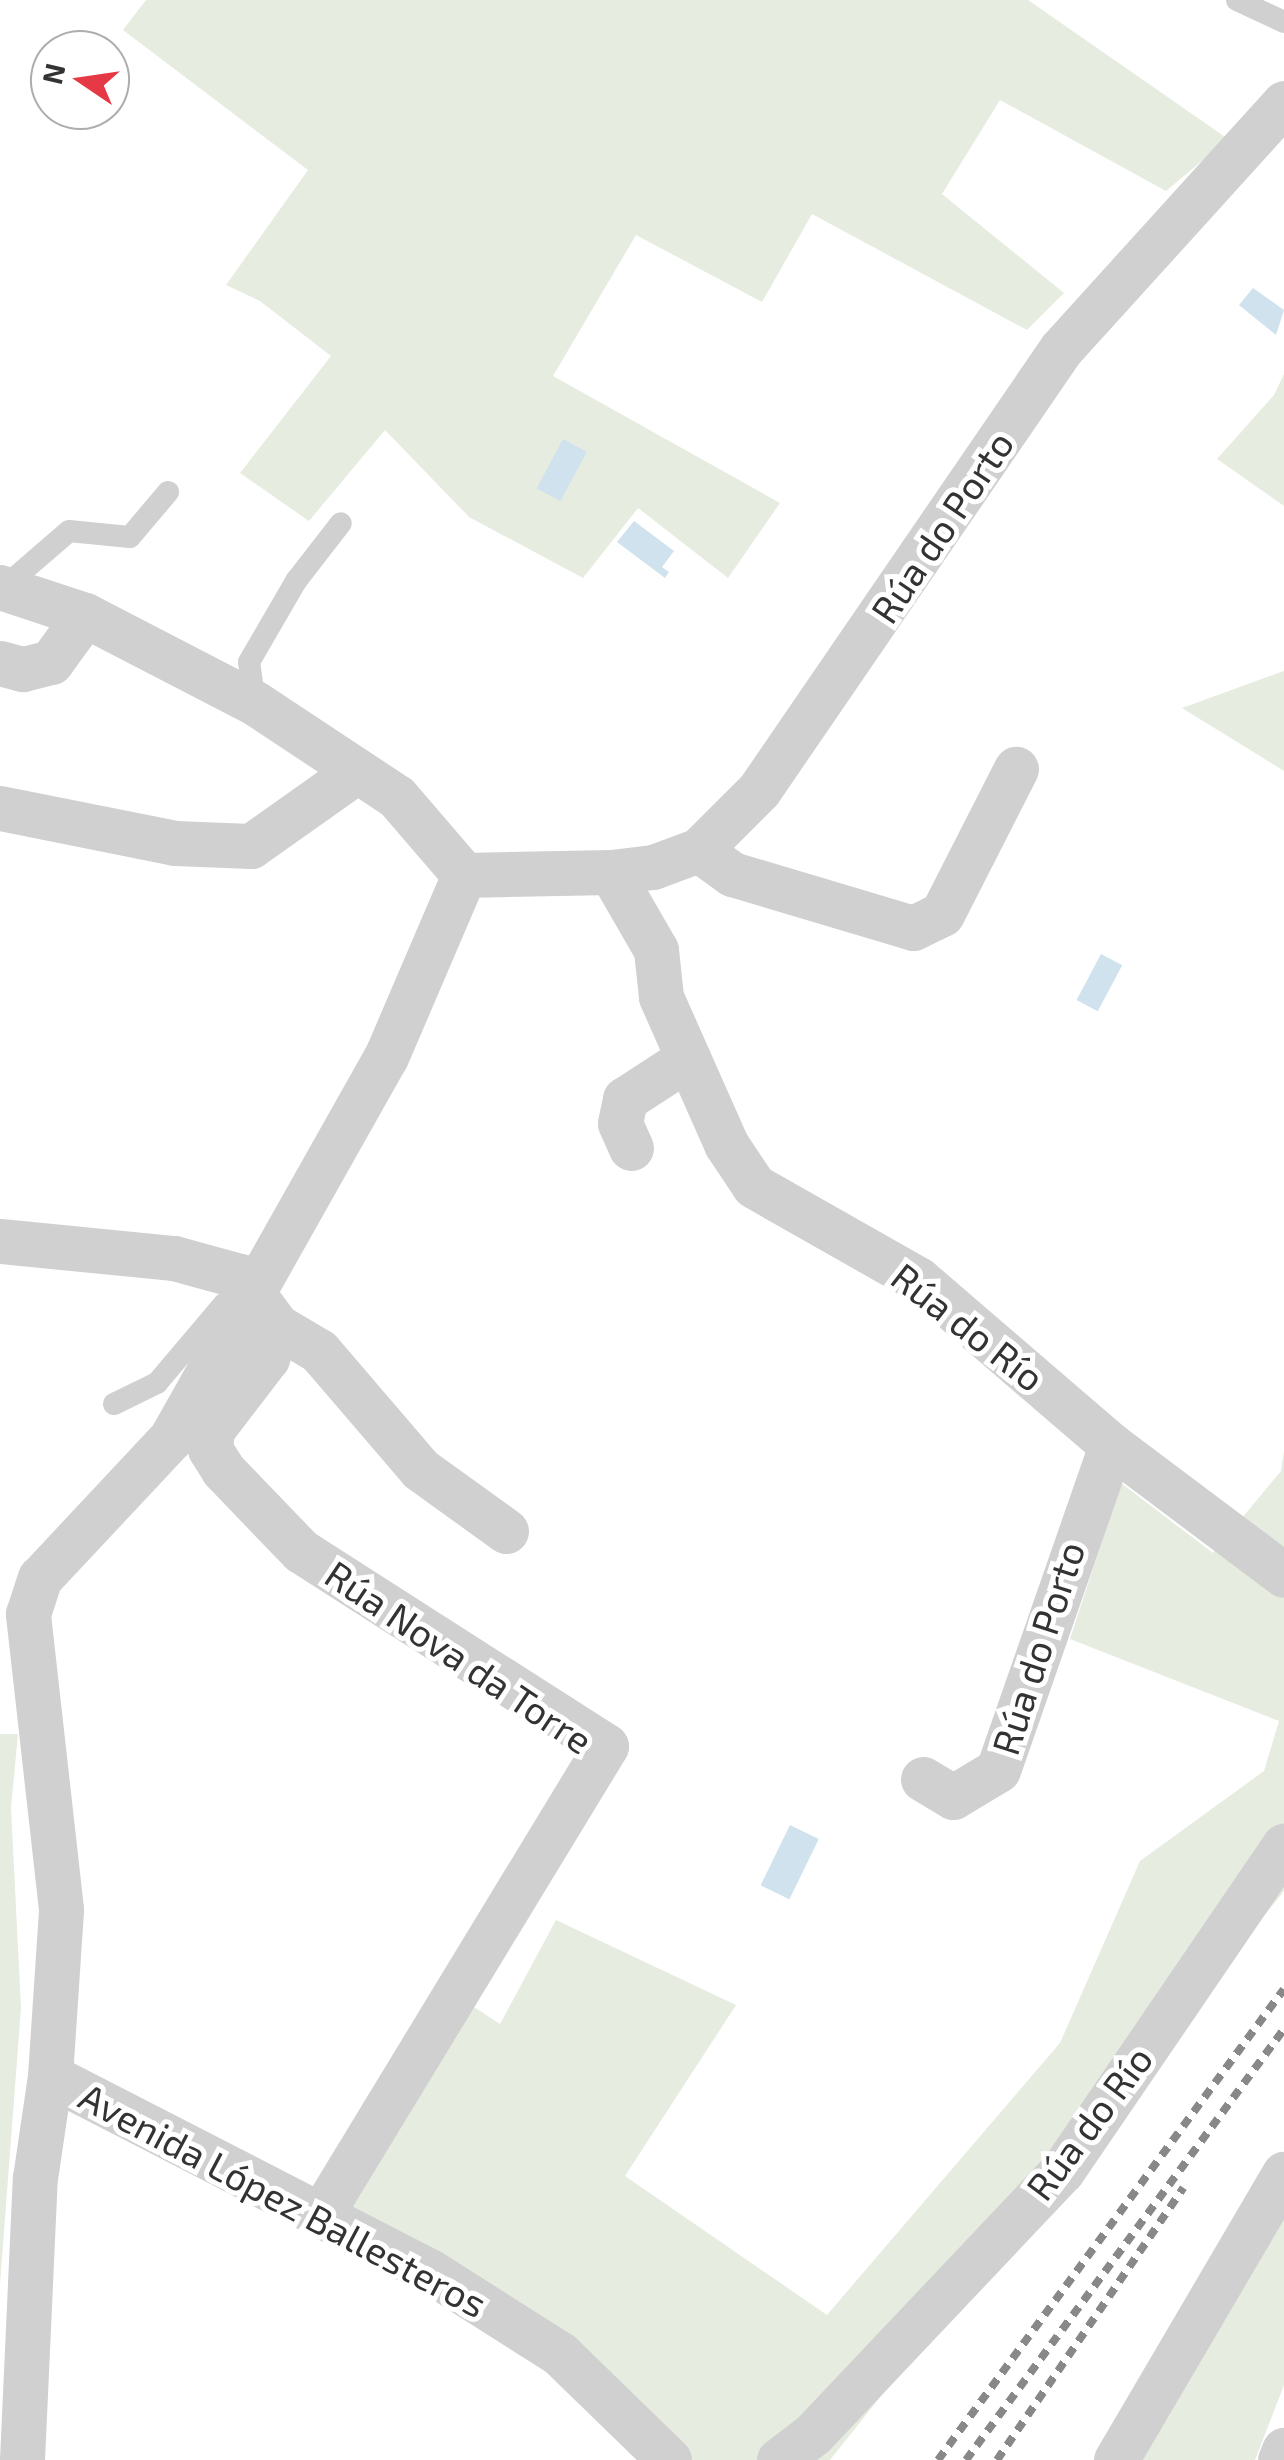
<!DOCTYPE html>
<html>
<head>
<meta charset="utf-8">
<style>
	body { margin:0 }
	#map { position:relative; width:1284px; height:2460px; overflow:hidden; background:#fff; font-family:"Exo 2",sans-serif }
	div>[style] { position:absolute }
	[style*='--x'] { left:calc(var(--x)*1px); top:calc(var(--y)*1px); width:calc(var(--w)*1px); rotate:calc(var(--a)*1deg) }
	.green>* { inset:0; background:#e6ecdf }
	.water>* { inset:0; background:#cfe2ee; transform-origin:0 0 }
	.lane>* { height:22px; margin:-11px; padding:0 11px; transform-origin:11px; border-radius:11px; background:#d0d0d0 }
	.street>* { height:45px; margin:-22.5px; padding:0 22.5px; transform-origin:22.5px; border-radius:22.5px; background:#d0d0d0 }
	.rail>* { height:8px; margin-top:-4px; transform-origin:0; background:repeating-linear-gradient(90deg,#888 0 10px,transparent 0 18px) }
	span { translate:-50% -50%; white-space:nowrap; text-align:center; line-height:1.15; -webkit-text-stroke:10px #fff; paint-order:stroke }
	.street-label { font-size:38px; color:#333 }
	.north { position:absolute; left:30px; top:30px; width:100px; height:100px; box-sizing:border-box; background:#fff; border:2px solid #adadad; border-radius:50%; rotate:283deg; font-size:28px; font-weight:700; line-height:40px; text-align:center; color:#333 }
	.north::after { content:''; display:block; margin:auto; width:35px; height:45px; background:#e63946; clip-path:polygon(50% 0,100% 100%,50% 72%,0 100%) }
</style>
</head>
<body>
<div id="map">
	<div class="green">
		<div style="clip-path:polygon(146px 0,1028px 0,1228px 139px,1166px 191px,1000px 100px,942px 194px,1064px 293px,1027px 330px,812px 214px,762px 302px,636px 235px,553px 376px,780px 503px,728px 578px,638px 508px,583px 578px,469px 517px,385px 430px,309px 521px,240px 473px,331px 356px,260px 301px,226px 285px,308px 170px,123px 30px)"></div>
		<div style="clip-path:polygon(1284px 374px,1284px 506px,1217px 459px,1274px 395px)"></div>
		<div style="clip-path:polygon(1284px 671px,1284px 771px,1182px 708px)"></div>
		<div style="clip-path:polygon(1284px 1451px,1284px 1891px,830px 2460px,666px 2460px,560px 2354px,322px 2213px,454px 1994px,500px 2024px,556px 1920px,736px 2005px,625px 2176px,827px 2315px,1060px 2043px,1140px 1861px,1264px 1771px,1279px 1721px,1070px 1639px,1121px 1483px,1213px 1553px,1281px 1471px)"></div>
		<div style="clip-path:polygon(0 1734px,18px 1734px,11px 1808px,21px 2008px,0 2284px)"></div>
		<div style="clip-path:polygon(1284px 2174px,1284px 2385px,1255px 2460px,1116px 2460px)"></div>
	</div>
	<div class="water">
		<div style="clip-path:polygon(1253px 288px,1284px 310px,1276px 335px,1239px 305px)"></div>
		<div style="left:563px;top:439px;width:27px;height:56px;rotate:28deg"></div>
		<div style="clip-path:polygon(634px 521px,674px 551px,662px 567px,669px 572px,665px 578px,617px 542px)"></div>
		<div style="left:1101px;top:954px;width:24px;height:52px;rotate:28deg"></div>
		<div style="left:790px;top:1825px;width:32px;height:67px;rotate:26deg"></div>
	</div>
	<div class="lane">
		<div style="--x:1237;--y:0;--w:52;--a:25.1"></div>
		<div style="--x:3;--y:588;--w:87;--a:-40.8"></div>
		<div style="--x:69;--y:531;--w:61;--a:5.6"></div>
		<div style="--x:130;--y:537;--w:59;--a:-49.8"></div>
		<div style="--x:255;--y:703;--w:41;--a:-98.3"></div>
		<div style="--x:249;--y:662;--w:94;--a:-59.9"></div>
		<div style="--x:296;--y:581;--w:73;--a:-52.2"></div>
		<div style="--x:114;--y:1404;--w:48;--a:-26"></div>
		<div style="--x:157;--y:1383;--w:104;--a:-49.7"></div>
	</div>
	<div class="street">
		<div style="--x:0;--y:587;--w:89;--a:18.2"></div>
		<div style="--x:85;--y:615;--w:191;--a:27.4"></div>
		<div style="--x:255;--y:703;--w:170;--a:33.5"></div>
		<div style="--x:397;--y:797;--w:103;--a:49.3"></div>
		<div style="--x:0;--y:663;--w:24;--a:15"></div>
		<div style="--x:23;--y:669;--w:29;--a:-14"></div>
		<div style="--x:51;--y:662;--w:58;--a:-54.1"></div>
		<div style="--x:0;--y:808;--w:178;--a:11.3"></div>
		<div style="--x:175;--y:843;--w:76;--a:2.3"></div>
		<div style="--x:251;--y:846;--w:126;--a:-35.3"></div>
		<div style="--x:699;--y:850;--w:41;--a:36"></div>
		<div style="--x:732;--y:874;--w:189;--a:16.6"></div>
		<div style="--x:913;--y:928;--w:32;--a:-26"></div>
		<div style="--x:942;--y:914;--w:163;--a:-63"></div>
		<div style="--x:611;--y:872;--w:90;--a:60"></div>
		<div style="--x:656;--y:950;--w:47;--a:83.9"></div>
		<div style="--x:661;--y:997;--w:161;--a:66.1"></div>
		<div style="--x:726;--y:1144;--w:50;--a:56.3"></div>
		<div style="--x:754;--y:1186;--w:189;--a:29.6"></div>
		<div style="--x:918;--y:1279;--w:255;--a:40.7"></div>
		<div style="--x:1111;--y:1445;--w:216;--a:36.9"></div>
		<div style="--x:631;--y:1148;--w:27;--a:-114"></div>
		<div style="--x:620;--y:1123;--w:25;--a:-78"></div>
		<div style="--x:625;--y:1099;--w:75;--a:-33.1"></div>
		<div style="--x:0;--y:1241;--w:175;--a:5.6"></div>
		<div style="--x:174;--y:1258;--w:68;--a:15.3"></div>
		<div style="--x:240;--y:1276;--w:62;--a:53.5"></div>
		<div style="--x:277;--y:1326;--w:34;--a:107"></div>
		<div style="--x:267;--y:1358;--w:91;--a:127.4"></div>
		<div style="--x:212;--y:1430;--w:19;--a:96"></div>
		<div style="--x:210;--y:1449;--w:25;--a:58"></div>
		<div style="--x:223;--y:1470;--w:112;--a:46.1"></div>
		<div style="--x:301;--y:1551;--w:362;--a:32.6"></div>
		<div style="--x:606;--y:1746;--w:547;--a:121.31"></div>
		<div style="--x:277;--y:1326;--w:49;--a:30.8"></div>
		<div style="--x:319;--y:1351;--w:155;--a:49.4"></div>
		<div style="--x:420;--y:1469;--w:106;--a:35.8"></div>
		<div style="--x:923;--y:1779;--w:35;--a:31"></div>
		<div style="--x:953;--y:1797;--w:52;--a:-31"></div>
		<div style="--x:998;--y:1770;--w:344;--a:-70.8"></div>
		<div style="--x:50;--y:2076;--w:428;--a:27.2"></div>
		<div style="--x:431;--y:2272;--w:153;--a:32.4"></div>
		<div style="--x:560;--y:2354;--w:152;--a:44.2"></div>
		<div style="--x:22;--y:2460;--w:282;--a:-87.4"></div>
		<div style="--x:35;--y:2178;--w:103;--a:-81.6"></div>
		<div style="--x:50;--y:2076;--w:167;--a:-86.2"></div>
		<div style="--x:61;--y:1909;--w:297;--a:-96.4"></div>
		<div style="--x:28;--y:1614;--w:38;--a:-72"></div>
		<div style="--x:40;--y:1578;--w:192;--a:-46.9"></div>
		<div style="--x:171;--y:1438;--w:437;--a:-60.6"></div>
		<div style="--x:386;--y:1057;--w:198;--a:-66.8"></div>
		<div style="--x:464;--y:875;--w:147;--a:-1.2"></div>
		<div style="--x:611;--y:872;--w:42;--a:-6.8"></div>
		<div style="--x:653;--y:867;--w:49;--a:-20.3"></div>
		<div style="--x:699;--y:850;--w:85;--a:-45"></div>
		<div style="--x:759;--y:790;--w:534;--a:-55.6"></div>
		<div style="--x:1061;--y:349;--w:332;--a:-47.8"></div>
		<div style="--x:779;--y:2460;--w:43;--a:-37.4"></div>
		<div style="--x:813;--y:2434;--w:362;--a:-46.6"></div>
		<div style="--x:1062;--y:2171;--w:394;--a:-55.7"></div>
		<div style="--x:1116;--y:2460;--w:332;--a:-59.6"></div>
		<div style="--x:1280;--y:2460;--w:11;--a:-68"></div>
	</div>
	<div class="rail">
		<div style="--x:938;--y:2460;--w:584;--a:-53.7"></div>
		<div style="--x:966;--y:2460;--w:536;--a:-53.58"></div>
		<div style="--x:997;--y:2460;--w:330;--a:-55.6"></div>
	</div>
	<div class="street-label">
		<span style="left:942px;top:527px;rotate:-56deg">Rúa do Porto</span>
		<span style="left:968px;top:1327px;rotate:38deg">Rúa do Río</span>
		<span style="left:1038px;top:1648px;rotate:-72deg">Rúa do Porto</span>
		<span style="left:459px;top:1657px;rotate:34deg">Rúa Nova da Torre</span>
		<span style="left:1089px;top:2123px;rotate:-53deg">Rúa do Río</span>
		<span style="left:283px;top:2200px;rotate:28deg">Avenida López Ballesteros</span>
	</div>
	<div class="north">N</div>
</div>
</body>
</html>
